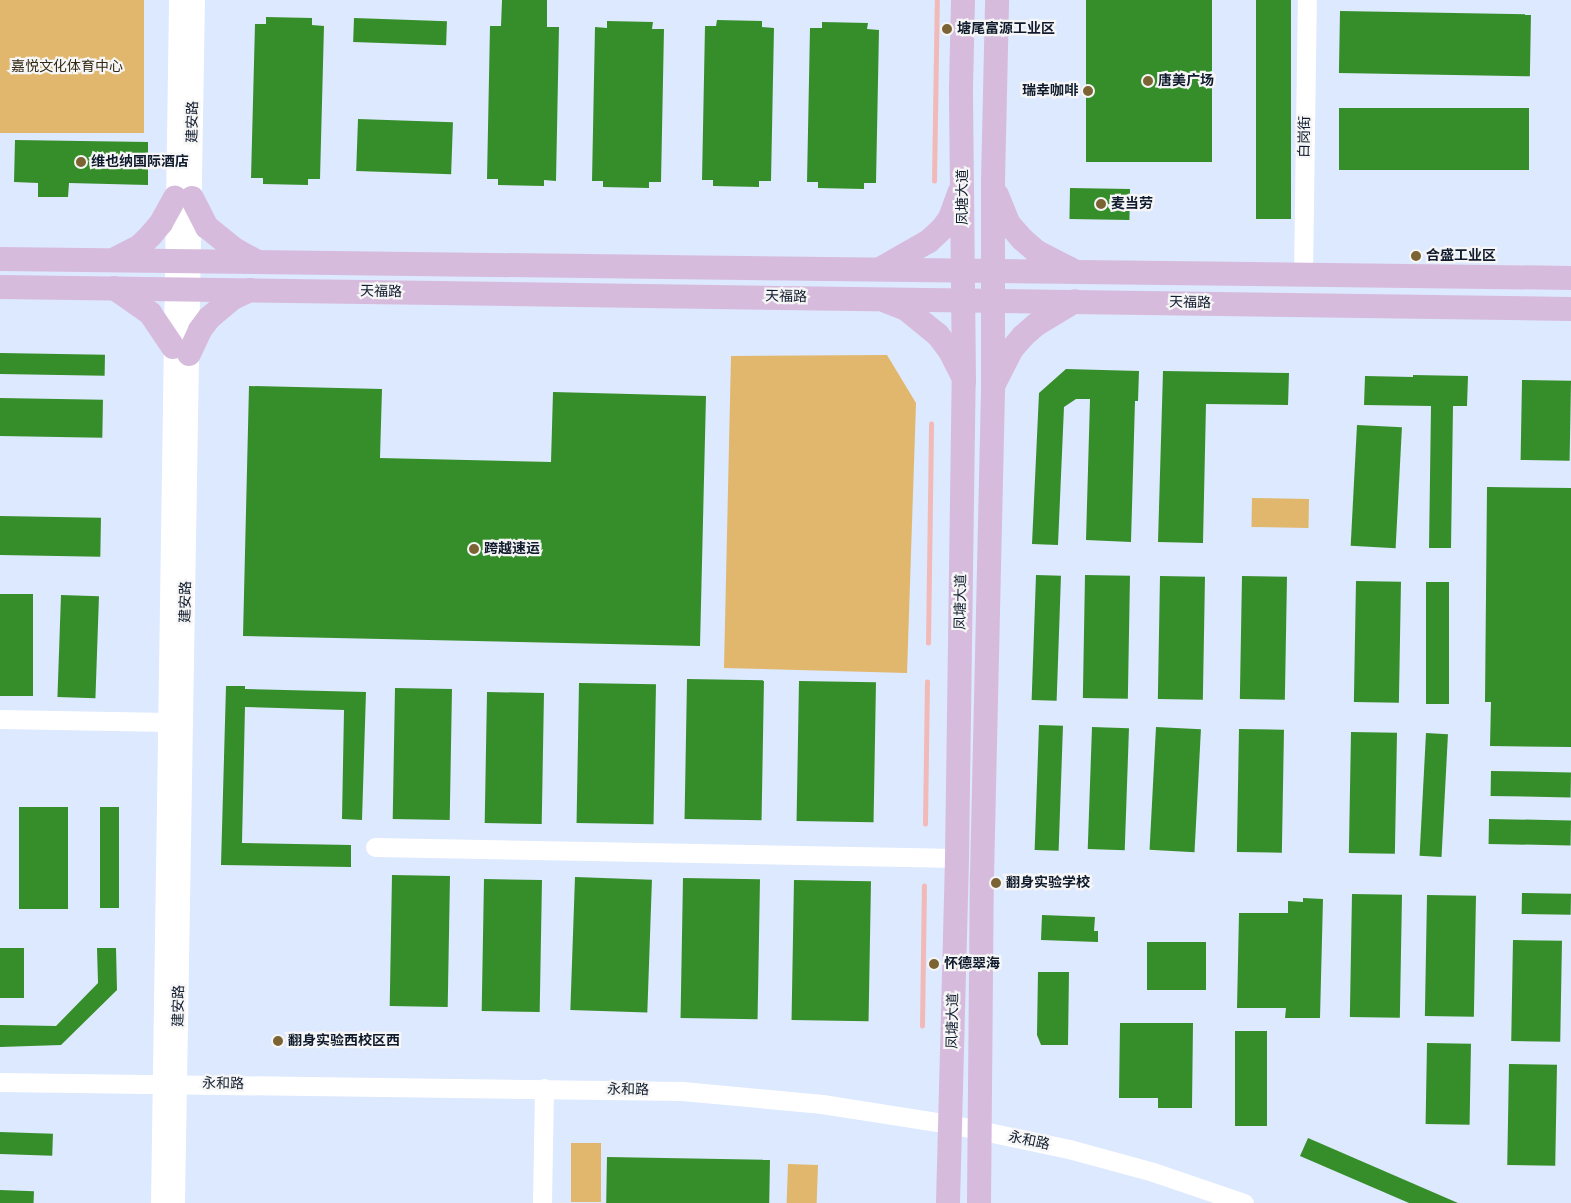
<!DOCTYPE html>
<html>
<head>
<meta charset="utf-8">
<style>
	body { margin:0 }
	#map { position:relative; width:1571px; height:1203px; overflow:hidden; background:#dde9fe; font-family:Figtree,"Noto Sans SC",sans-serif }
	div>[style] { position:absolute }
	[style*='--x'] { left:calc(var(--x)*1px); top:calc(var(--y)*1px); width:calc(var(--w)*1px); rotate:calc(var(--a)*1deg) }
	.green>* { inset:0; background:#e0b76c; transform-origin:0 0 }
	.stream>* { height:4.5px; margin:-2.25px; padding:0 2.25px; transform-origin:2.25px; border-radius:2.25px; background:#f1bab8 }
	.building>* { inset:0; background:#368e2a; transform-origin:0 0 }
	.minor>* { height:19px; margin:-9.5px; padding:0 9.5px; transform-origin:9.5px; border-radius:9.5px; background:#fff }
	.major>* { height:24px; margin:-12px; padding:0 12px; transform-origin:12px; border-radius:12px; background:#d7bbdc }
	.dots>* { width:14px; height:14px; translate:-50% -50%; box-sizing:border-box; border:2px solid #f6f6f6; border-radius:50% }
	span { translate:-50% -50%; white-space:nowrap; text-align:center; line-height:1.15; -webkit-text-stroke:4.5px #f6f6f6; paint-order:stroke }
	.poi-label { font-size:14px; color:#101b2d; font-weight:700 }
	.left { translate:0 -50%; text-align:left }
	.right { translate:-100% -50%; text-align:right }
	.park-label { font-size:14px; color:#332813 }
	.street-label { font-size:14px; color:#101b2d }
</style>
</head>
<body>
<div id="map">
	<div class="green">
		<div style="left:0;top:0;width:144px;height:133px"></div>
		<div style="clip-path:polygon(887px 355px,916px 403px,907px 673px,724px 668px,731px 356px)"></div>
		<div style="left:1252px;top:498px;width:57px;height:29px;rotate:1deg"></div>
		<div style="left:571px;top:1143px;width:30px;height:59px"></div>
		<div style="left:788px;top:1164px;width:30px;height:39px;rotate:2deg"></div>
	</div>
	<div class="stream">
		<div style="--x:934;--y:181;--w:181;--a:-89.1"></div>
		<div style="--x:928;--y:643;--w:219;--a:-89.2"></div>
		<div style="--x:925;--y:824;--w:142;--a:-89.2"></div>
		<div style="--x:922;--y:1026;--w:140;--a:-89.2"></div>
	</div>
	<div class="building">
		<div style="clip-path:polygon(502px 0,547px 0,547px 27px,559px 27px,556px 181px,544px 180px,544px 186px,498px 185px,498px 179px,487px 179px,490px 26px,501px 26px)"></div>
		<div style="left:1086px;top:0;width:126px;height:162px"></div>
		<div style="left:1256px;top:0;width:35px;height:219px"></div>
		<div style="left:1340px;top:11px;width:191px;height:62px;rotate:1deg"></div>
		<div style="clip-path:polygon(266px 17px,312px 18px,312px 25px,324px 26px,320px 179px,308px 179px,308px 185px,263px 184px,263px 178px,251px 178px,255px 24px,266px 24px)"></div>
		<div style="left:354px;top:18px;width:93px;height:24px;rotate:2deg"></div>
		<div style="clip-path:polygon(717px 20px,762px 21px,762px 27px,774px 28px,771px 181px,759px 181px,759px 187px,713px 186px,713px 180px,702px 180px,705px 26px,716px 26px)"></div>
		<div style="clip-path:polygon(607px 21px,653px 22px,652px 29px,664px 29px,661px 182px,649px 182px,649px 188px,603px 187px,603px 181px,592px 181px,595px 27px,607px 28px)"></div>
		<div style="clip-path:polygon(822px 22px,868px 23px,867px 29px,879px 30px,876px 183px,864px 183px,864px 189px,818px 188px,818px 182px,807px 182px,810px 28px,822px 28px)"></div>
		<div style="left:1339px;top:108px;width:190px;height:62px"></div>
		<div style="left:358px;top:119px;width:95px;height:52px;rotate:2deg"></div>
		<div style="clip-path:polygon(15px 140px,148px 142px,148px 185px,69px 183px,68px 197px,38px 197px,38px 183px,14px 182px)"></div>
		<div style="left:1070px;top:188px;width:60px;height:31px;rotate:1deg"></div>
		<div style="left:0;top:353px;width:105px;height:21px;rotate:1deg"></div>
		<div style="clip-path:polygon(1066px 369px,1139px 371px,1138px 401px,1135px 401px,1131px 542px,1086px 540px,1090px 399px,1076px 399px,1064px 407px,1058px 545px,1032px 544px,1039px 393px)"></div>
		<div style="clip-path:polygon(1163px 371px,1289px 373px,1288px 405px,1206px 404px,1203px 543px,1158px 542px)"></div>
		<div style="clip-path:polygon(1413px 375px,1468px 376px,1467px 406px,1453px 406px,1451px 548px,1429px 548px,1431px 406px,1364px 405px,1365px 376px,1413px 377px)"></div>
		<div style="left:1522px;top:380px;width:49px;height:80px;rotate:1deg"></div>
		<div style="clip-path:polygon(249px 386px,382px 389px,380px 458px,551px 462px,553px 392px,706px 396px,700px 646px,243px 636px)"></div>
		<div style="left:0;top:398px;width:103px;height:38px;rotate:1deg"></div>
		<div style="left:1357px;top:425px;width:45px;height:121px;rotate:3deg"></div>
		<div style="clip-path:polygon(1487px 487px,1571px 488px,1571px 747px,1490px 746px,1491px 702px,1485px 702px)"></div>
		<div style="left:0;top:516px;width:101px;height:39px;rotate:1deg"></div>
		<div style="left:1036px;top:575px;width:25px;height:125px;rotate:2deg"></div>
		<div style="left:1085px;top:575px;width:45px;height:123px;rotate:1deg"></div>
		<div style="left:1160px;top:576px;width:45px;height:123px;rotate:1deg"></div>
		<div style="left:1242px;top:576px;width:45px;height:123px;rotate:1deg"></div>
		<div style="left:1356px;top:581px;width:45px;height:121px;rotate:1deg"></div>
		<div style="left:1426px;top:582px;width:23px;height:122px"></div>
		<div style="left:0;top:594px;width:33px;height:102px"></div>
		<div style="left:61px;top:595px;width:38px;height:102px;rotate:2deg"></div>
		<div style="left:687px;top:679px;width:77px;height:140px;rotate:1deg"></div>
		<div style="left:799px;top:681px;width:77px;height:140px;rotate:1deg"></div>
		<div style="left:579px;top:683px;width:77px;height:140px;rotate:1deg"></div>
		<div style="clip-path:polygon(226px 686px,245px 686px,245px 689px,366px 692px,362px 820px,342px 819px,344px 710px,245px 707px,242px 843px,351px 845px,351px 867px,221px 865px)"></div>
		<div style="left:395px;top:688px;width:57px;height:131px;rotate:1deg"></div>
		<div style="left:487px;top:692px;width:57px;height:131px;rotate:1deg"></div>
		<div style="left:1039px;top:725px;width:24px;height:125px;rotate:2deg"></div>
		<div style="left:1092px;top:727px;width:37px;height:122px;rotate:2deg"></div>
		<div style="left:1156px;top:727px;width:45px;height:123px;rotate:3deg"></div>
		<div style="left:1239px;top:729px;width:45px;height:123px;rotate:1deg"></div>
		<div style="left:1351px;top:732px;width:46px;height:121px;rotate:1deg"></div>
		<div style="left:1426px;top:733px;width:22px;height:123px;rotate:3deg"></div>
		<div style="left:1491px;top:771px;width:80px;height:25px;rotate:1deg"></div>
		<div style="left:19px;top:807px;width:49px;height:102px"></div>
		<div style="left:100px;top:807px;width:19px;height:101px"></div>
		<div style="left:1489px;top:819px;width:82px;height:25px;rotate:1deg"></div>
		<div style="left:392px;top:875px;width:58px;height:131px;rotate:1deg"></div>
		<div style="left:575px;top:877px;width:77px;height:133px;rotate:2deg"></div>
		<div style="left:683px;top:878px;width:77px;height:140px;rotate:1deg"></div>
		<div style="left:484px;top:879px;width:58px;height:132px;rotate:1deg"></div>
		<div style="left:794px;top:880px;width:77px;height:140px;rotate:1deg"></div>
		<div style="left:1522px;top:893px;width:49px;height:21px;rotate:1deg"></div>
		<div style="left:1352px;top:894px;width:50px;height:123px;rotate:1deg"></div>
		<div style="left:1427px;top:895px;width:49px;height:121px;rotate:1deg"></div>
		<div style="clip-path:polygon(1303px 898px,1323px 899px,1320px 1018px,1285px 1018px,1286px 1008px,1237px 1008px,1239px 913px,1288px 913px,1288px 901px,1303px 902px)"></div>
		<div style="clip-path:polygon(1042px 915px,1095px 917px,1094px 931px,1098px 931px,1098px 942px,1041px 940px)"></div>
		<div style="left:1513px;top:940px;width:49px;height:101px;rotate:1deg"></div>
		<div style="left:1147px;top:942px;width:59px;height:48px"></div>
		<div style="left:0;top:948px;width:24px;height:50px"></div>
		<div style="clip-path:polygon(97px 948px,116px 948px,117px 990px,61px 1045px,0 1047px,0 1025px,56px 1026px,98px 983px)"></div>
		<div style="clip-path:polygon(1038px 972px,1069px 972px,1068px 1045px,1041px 1045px,1037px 1035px)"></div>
		<div style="clip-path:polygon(1120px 1023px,1193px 1023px,1192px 1108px,1158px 1108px,1158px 1098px,1119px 1098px)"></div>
		<div style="left:1235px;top:1031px;width:32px;height:95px"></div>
		<div style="left:1427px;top:1043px;width:44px;height:81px;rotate:1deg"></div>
		<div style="left:1509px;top:1064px;width:48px;height:101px;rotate:1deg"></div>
		<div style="left:0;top:1132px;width:53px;height:22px;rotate:2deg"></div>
		<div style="clip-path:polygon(1308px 1138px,1458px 1203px,1409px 1203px,1300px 1156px)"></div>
		<div style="left:607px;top:1157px;width:163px;height:46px;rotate:1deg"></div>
		<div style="left:0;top:1190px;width:34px;height:13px;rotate:2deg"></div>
	</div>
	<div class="minor">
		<div style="--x:1303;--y:275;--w:275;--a:-89.2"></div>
		<div style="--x:0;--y:719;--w:168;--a:1"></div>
		<div style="--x:375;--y:847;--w:582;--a:1.08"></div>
		<div style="--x:0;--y:1082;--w:682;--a:0.76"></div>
		<div style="--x:682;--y:1091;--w:141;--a:5.3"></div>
		<div style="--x:822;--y:1104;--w:130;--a:8.9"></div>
		<div style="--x:950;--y:1124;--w:122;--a:11.9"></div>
		<div style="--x:1069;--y:1149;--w:87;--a:15.3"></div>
		<div style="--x:1153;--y:1172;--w:96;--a:18.8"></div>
		<div style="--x:160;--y:1203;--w:1203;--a:-89.14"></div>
		<div style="--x:175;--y:1203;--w:1203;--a:-89.05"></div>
		<div style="--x:542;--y:1203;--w:115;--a:-89"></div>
	</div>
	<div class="major">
		<div style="--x:997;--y:195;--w:31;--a:68"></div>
		<div style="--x:1009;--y:224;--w:20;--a:49"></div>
		<div style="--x:1022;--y:239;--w:20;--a:41"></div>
		<div style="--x:1037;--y:252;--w:38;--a:27"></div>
		<div style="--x:192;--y:198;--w:33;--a:63"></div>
		<div style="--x:207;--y:227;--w:35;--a:39"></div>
		<div style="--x:234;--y:249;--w:25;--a:29"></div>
		<div style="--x:0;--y:259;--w:1571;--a:0.69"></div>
		<div style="--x:115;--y:259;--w:28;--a:-27"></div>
		<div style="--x:140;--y:246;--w:16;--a:-45"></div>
		<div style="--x:151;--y:235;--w:16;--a:-50"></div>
		<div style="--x:161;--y:223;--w:29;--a:-61"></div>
		<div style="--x:880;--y:269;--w:56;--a:-29.7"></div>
		<div style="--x:929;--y:241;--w:19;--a:-43"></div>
		<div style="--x:943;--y:228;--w:12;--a:-55"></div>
		<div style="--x:950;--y:218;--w:27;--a:-70"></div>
		<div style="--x:0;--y:287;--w:1571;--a:0.8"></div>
		<div style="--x:114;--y:288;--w:44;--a:34.8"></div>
		<div style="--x:150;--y:313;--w:41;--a:55.9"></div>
		<div style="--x:886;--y:301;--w:22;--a:22"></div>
		<div style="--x:906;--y:309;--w:41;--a:39.1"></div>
		<div style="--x:938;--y:335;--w:20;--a:53"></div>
		<div style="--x:950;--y:351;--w:27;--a:63"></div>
		<div style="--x:189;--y:354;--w:26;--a:-65"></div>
		<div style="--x:200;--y:330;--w:15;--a:-53"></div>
		<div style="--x:209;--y:318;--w:31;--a:-40"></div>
		<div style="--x:233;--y:298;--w:19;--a:-25"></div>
		<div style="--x:995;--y:382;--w:36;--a:-63"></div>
		<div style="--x:1011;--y:350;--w:18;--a:-49"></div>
		<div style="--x:1023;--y:336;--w:18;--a:-41"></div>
		<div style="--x:1037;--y:324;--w:44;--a:-31.2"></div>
		<div style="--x:948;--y:1203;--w:345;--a:-88.5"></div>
		<div style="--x:957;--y:858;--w:476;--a:-89.2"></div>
		<div style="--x:964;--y:382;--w:294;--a:-90.6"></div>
		<div style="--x:961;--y:88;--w:88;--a:-88.7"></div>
		<div style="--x:979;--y:1203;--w:327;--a:-89.5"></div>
		<div style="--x:982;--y:876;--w:488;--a:-88.7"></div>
		<div style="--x:993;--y:388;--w:207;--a:-90"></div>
		<div style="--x:993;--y:181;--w:181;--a:-88.7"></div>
	</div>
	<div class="dots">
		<div style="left:947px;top:29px;background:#7c6334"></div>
		<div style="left:1148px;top:81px;background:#7c6334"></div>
		<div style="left:1088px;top:91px;background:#7c6334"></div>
		<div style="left:81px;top:162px;background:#7c6334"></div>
		<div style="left:1101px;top:204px;background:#7c6334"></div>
		<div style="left:1416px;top:256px;background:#7c6334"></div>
		<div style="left:474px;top:549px;background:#7c6334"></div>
		<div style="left:996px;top:883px;background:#7c6334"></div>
		<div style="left:934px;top:964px;background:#7c6334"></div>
		<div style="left:278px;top:1041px;background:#7c6334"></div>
	</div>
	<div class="poi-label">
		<span class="left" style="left:957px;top:29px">塘尾富源工业区</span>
		<span class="left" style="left:1158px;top:81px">唐美广场</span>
		<span class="right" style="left:1078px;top:91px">瑞幸咖啡</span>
		<span class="left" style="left:91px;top:162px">维也纳国际酒店</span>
		<span class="left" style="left:1111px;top:204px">麦当劳</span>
		<span class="left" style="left:1426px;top:256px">合盛工业区</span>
		<span class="left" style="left:484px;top:549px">跨越速运</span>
		<span class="left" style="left:1006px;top:883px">翻身实验学校</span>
		<span class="left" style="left:944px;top:964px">怀德翠海</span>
		<span class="left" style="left:288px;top:1041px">翻身实验西校区西</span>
	</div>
	<div class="park-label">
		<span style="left:67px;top:67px">嘉悦文化体育中心</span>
	</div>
	<div class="street-label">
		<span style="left:193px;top:122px;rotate:-89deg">建安路</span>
		<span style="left:1305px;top:137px;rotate:-89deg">白岗街</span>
		<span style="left:963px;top:197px;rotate:-90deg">凤塘大道</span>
		<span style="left:381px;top:292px;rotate:1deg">天福路</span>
		<span style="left:786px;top:297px;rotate:1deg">天福路</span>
		<span style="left:1190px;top:303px;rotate:1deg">天福路</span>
		<span style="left:186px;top:602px;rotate:-89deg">建安路</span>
		<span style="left:961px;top:602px;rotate:-89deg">凤塘大道</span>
		<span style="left:179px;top:1006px;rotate:-89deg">建安路</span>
		<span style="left:953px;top:1021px;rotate:-89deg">凤塘大道</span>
		<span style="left:223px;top:1084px;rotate:1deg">永和路</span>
		<span style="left:628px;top:1090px;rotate:1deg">永和路</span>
		<span style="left:1029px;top:1141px;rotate:12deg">永和路</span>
	</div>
</div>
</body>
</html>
